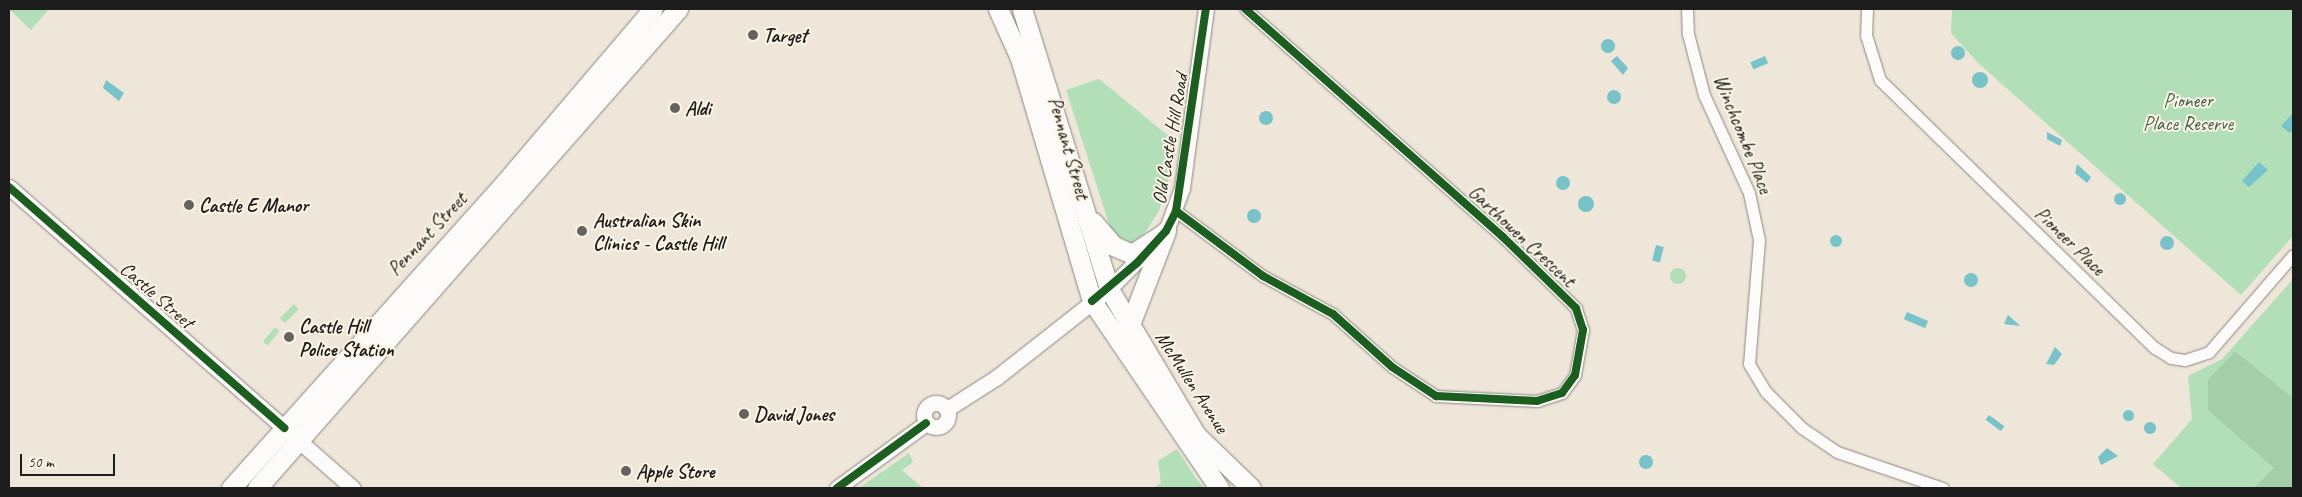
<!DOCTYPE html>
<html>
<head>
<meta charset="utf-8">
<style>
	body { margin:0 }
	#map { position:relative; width:2302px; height:497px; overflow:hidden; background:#eee6d9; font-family:Caveat,sans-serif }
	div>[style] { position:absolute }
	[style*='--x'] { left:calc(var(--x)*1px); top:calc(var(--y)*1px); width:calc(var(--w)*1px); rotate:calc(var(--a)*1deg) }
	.green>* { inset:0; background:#b2deb8; transform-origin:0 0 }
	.round { border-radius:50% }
	.forest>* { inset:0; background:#a4cdaa }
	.water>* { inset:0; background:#78c2c9; transform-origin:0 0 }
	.roads { filter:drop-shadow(0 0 1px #8c8781) drop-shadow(0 0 1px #8c8781) }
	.minor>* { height:11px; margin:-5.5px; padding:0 5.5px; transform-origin:5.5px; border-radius:5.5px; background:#fcfbf9 }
	.tertiary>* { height:15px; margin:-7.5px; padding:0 7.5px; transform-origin:7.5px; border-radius:7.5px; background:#fcfbf9 }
	.tertiary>.ring { margin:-7.5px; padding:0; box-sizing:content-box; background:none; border:15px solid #fcfbf9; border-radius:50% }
	.primary>* { height:19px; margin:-9.5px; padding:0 9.5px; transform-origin:9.5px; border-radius:9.5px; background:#fcfbf9 }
	.cycleway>* { height:8px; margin:-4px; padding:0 4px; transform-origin:4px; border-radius:4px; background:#1b5e20 }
	.dots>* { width:14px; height:14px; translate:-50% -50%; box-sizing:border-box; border:2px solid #fcf5e5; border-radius:50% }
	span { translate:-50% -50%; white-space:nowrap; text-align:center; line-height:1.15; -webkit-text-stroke:4px #fcf5e5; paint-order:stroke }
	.poi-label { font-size:20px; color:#1c1c1c; font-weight:700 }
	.left { translate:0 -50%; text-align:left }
	.park-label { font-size:20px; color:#3f5e49 }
	.street-label { font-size:20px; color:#1c1c1c }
	.frame { position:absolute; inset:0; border:10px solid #1c1c1c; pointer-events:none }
	.scale { position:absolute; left:20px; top:454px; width:95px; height:22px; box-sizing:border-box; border:2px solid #1c1c1c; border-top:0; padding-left:6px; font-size:15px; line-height:18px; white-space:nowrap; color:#1c1c1c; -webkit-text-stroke:4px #fcf5e5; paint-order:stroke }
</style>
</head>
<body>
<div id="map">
	<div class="green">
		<div style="clip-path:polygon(9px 9px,49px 9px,31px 30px)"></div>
		<div style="clip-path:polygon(1952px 9px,2293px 9px,2293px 236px,2241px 295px,1978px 63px,1951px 33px)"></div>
		<div style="clip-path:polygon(1099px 79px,1171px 138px,1168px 181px,1159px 211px,1144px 234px,1131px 243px,1112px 233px,1066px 90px)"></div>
		<div class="round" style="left:1670px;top:268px;width:16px;height:16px"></div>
		<div style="clip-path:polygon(2293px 279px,2293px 488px,2181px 488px,2153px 464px,2192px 419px,2188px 376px,2222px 359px)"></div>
		<div style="left:294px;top:304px;width:7px;height:20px;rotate:45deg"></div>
		<div style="left:275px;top:327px;width:6px;height:19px;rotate:39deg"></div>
		<div style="clip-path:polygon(1177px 449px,1195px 477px,1204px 488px,1153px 488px,1161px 483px,1158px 461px)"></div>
		<div style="clip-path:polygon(909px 453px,913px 462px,902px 470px,923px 488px,859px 488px)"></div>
	</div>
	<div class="forest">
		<div style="clip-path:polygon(2235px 351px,2293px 398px,2293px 488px,2254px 488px,2274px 468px,2208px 410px,2208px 380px)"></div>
	</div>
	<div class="water">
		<div class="round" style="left:1601px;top:39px;width:14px;height:14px"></div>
		<div class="round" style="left:1951px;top:46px;width:14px;height:14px"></div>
		<div style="clip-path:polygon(1617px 56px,1628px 68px,1623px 75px,1611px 61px)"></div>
		<div style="left:1765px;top:56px;width:8px;height:16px;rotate:67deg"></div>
		<div class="round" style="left:1972px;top:72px;width:16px;height:16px"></div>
		<div style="clip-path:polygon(106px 80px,124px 93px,119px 101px,103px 88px)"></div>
		<div class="round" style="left:1607px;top:90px;width:14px;height:14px"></div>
		<div class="round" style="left:1259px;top:111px;width:14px;height:14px"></div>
		<div style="clip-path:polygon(2293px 113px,2293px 130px,2290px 133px,2281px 126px)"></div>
		<div style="clip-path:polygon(2047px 132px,2062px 140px,2060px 146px,2047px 139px)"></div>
		<div style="clip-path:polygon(2259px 162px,2268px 170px,2249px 187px,2242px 181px)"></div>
		<div style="clip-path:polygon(2077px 164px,2091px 177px,2087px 183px,2075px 173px)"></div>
		<div class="round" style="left:1556px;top:176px;width:14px;height:14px"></div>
		<div class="round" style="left:2114px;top:193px;width:12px;height:12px"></div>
		<div class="round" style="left:1578px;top:196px;width:16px;height:16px"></div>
		<div class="round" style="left:1247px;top:209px;width:14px;height:14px"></div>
		<div class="round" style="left:1830px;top:235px;width:12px;height:12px"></div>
		<div class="round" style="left:2160px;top:236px;width:14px;height:14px"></div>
		<div style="left:1656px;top:245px;width:8px;height:16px;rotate:14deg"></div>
		<div class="round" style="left:1964px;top:273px;width:14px;height:14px"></div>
		<div style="left:1907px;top:312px;width:23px;height:8px;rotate:23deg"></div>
		<div style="clip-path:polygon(2008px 315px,2016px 322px,2020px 326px,2004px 324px)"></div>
		<div style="clip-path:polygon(2055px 347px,2062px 354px,2054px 365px,2046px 364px)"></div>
		<div class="round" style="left:2122.5px;top:409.5px;width:11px;height:11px"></div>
		<div style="left:1989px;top:415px;width:19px;height:6px;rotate:36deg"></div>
		<div class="round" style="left:2144px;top:422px;width:12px;height:12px"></div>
		<div style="clip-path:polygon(2107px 448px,2118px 456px,2101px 465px,2098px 457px)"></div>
		<div class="round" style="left:1639px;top:455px;width:14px;height:14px"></div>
	</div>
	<div class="roads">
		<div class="minor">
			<div style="--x:1687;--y:9;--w:25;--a:88"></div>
			<div style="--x:1688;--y:34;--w:63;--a:75.3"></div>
			<div style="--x:1704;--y:95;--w:108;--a:65.3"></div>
			<div style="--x:1749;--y:193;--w:48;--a:78"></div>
			<div style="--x:1759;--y:240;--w:124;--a:94.6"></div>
			<div style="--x:1749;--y:364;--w:33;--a:59"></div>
			<div style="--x:1766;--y:392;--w:51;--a:45"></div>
			<div style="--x:1802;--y:428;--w:42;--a:34.4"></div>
			<div style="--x:1837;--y:452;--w:112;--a:18.8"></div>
			<div style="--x:1867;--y:9;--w:26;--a:92"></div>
			<div style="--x:1866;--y:35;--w:47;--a:72.7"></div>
			<div style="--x:1880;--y:80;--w:384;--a:44.3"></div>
			<div style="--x:2155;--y:348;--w:19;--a:32"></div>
			<div style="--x:2171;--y:358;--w:14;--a:8"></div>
			<div style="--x:2185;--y:360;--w:25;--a:-18"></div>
			<div style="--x:2209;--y:352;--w:128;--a:-49.1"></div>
			<div style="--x:1176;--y:211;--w:109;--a:36.8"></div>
			<div style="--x:1263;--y:276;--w:80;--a:28.5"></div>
			<div style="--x:1333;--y:314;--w:79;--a:41.9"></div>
			<div style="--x:1392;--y:367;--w:53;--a:33.4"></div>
			<div style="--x:1436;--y:396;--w:101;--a:2.8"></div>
			<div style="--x:1537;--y:401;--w:26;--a:-18"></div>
			<div style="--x:1562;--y:393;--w:22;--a:-54"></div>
			<div style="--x:1575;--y:375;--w:46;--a:-79.9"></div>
			<div style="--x:1583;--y:330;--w:23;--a:-108"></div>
			<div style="--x:1576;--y:308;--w:102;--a:-135.8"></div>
			<div style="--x:1503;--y:237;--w:344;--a:-138.5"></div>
		</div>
		<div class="tertiary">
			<div style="--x:9;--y:187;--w:457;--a:41.2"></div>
			<div class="ring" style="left:924px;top:403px;width:9px;height:9px"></div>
			<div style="--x:947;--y:409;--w:59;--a:-32.6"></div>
			<div style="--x:997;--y:377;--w:142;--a:-38.2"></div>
			<div style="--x:1109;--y:289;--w:81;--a:-45.5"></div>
			<div style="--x:1166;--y:231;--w:46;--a:-69.6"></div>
			<div style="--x:1182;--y:188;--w:181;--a:-82.4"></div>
			<div style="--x:837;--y:488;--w:110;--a:-36.1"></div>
		</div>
		<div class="primary">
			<div style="--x:998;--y:9;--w:54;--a:65.8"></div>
			<div style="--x:1020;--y:58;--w:253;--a:73.5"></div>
			<div style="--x:1092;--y:301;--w:226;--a:55.8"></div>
			<div style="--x:1022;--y:9;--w:293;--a:72.7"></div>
			<div style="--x:1109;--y:289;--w:170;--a:59.2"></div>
			<div style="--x:1196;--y:435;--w:76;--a:43.9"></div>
			<div style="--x:1093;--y:222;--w:32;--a:49"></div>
			<div style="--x:1114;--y:246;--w:20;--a:24"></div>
			<div style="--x:1132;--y:254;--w:38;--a:-33"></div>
			<div style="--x:1129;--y:327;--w:103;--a:-68.9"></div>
			<div style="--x:231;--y:488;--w:407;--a:-48.1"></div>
			<div style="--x:503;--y:185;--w:231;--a:-49.6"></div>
			<div style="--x:257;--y:488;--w:638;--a:-48.69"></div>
		</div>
	</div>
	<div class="cycleway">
		<div style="--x:9;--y:187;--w:366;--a:41.2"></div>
		<div style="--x:1176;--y:211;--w:109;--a:36.8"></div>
		<div style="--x:1263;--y:276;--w:80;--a:28.5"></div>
		<div style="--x:1333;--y:314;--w:79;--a:41.9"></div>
		<div style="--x:1392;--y:367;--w:53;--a:33.4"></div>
		<div style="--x:1436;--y:396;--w:101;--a:2.8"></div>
		<div style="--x:1537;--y:401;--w:26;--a:-18"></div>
		<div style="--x:1562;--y:393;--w:22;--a:-54"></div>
		<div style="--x:1575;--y:375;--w:46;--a:-79.9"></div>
		<div style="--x:1583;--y:330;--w:23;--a:-108"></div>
		<div style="--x:1576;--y:308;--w:102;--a:-135.8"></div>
		<div style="--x:1503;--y:237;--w:344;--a:-138.5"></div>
		<div style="--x:1092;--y:301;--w:59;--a:-40.2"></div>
		<div style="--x:1137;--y:263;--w:43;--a:-47.8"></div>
		<div style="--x:1166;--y:231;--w:22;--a:-63"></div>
		<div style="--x:1176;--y:211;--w:204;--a:-81.6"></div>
		<div style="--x:837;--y:488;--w:110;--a:-36.1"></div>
	</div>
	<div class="dots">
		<div style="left:753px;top:35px;background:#66635e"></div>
		<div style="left:675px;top:108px;background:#66635e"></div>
		<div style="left:189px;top:205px;background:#66635e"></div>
		<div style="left:582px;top:231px;background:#66635e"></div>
		<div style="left:289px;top:337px;background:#66635e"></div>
		<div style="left:744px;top:414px;background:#66635e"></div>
		<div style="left:626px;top:471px;background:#66635e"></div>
	</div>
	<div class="poi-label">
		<span class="left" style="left:763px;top:35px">Target</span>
		<span class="left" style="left:685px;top:108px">Aldi</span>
		<span class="left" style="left:199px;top:205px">Castle E Manor</span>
		<span class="left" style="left:593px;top:232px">Australian Skin<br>Clinics - Castle Hill</span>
		<span class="left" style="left:299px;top:338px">Castle Hill<br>Police Station</span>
		<span class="left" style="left:754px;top:414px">David Jones</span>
		<span class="left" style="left:636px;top:471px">Apple Store</span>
	</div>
	<div class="park-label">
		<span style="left:2188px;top:112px">Pioneer<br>Place Reserve</span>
	</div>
	<div class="street-label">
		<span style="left:1743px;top:134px;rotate:68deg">Winchcombe Place</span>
		<span style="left:1170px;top:139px;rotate:-80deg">Old Castle Hill Road</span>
		<span style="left:1069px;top:148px;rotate:74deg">Pennant Street</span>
		<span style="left:427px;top:234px;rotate:-47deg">Pennant Street</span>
		<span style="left:1522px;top:236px;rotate:43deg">Garthowen Crescent</span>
		<span style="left:2070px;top:241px;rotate:44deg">Pioneer Place</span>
		<span style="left:157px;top:295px;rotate:41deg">Castle Street</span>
		<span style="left:1192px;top:382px;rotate:57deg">McMullen Avenue</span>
	</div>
	<div class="frame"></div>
	<div class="scale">50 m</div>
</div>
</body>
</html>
